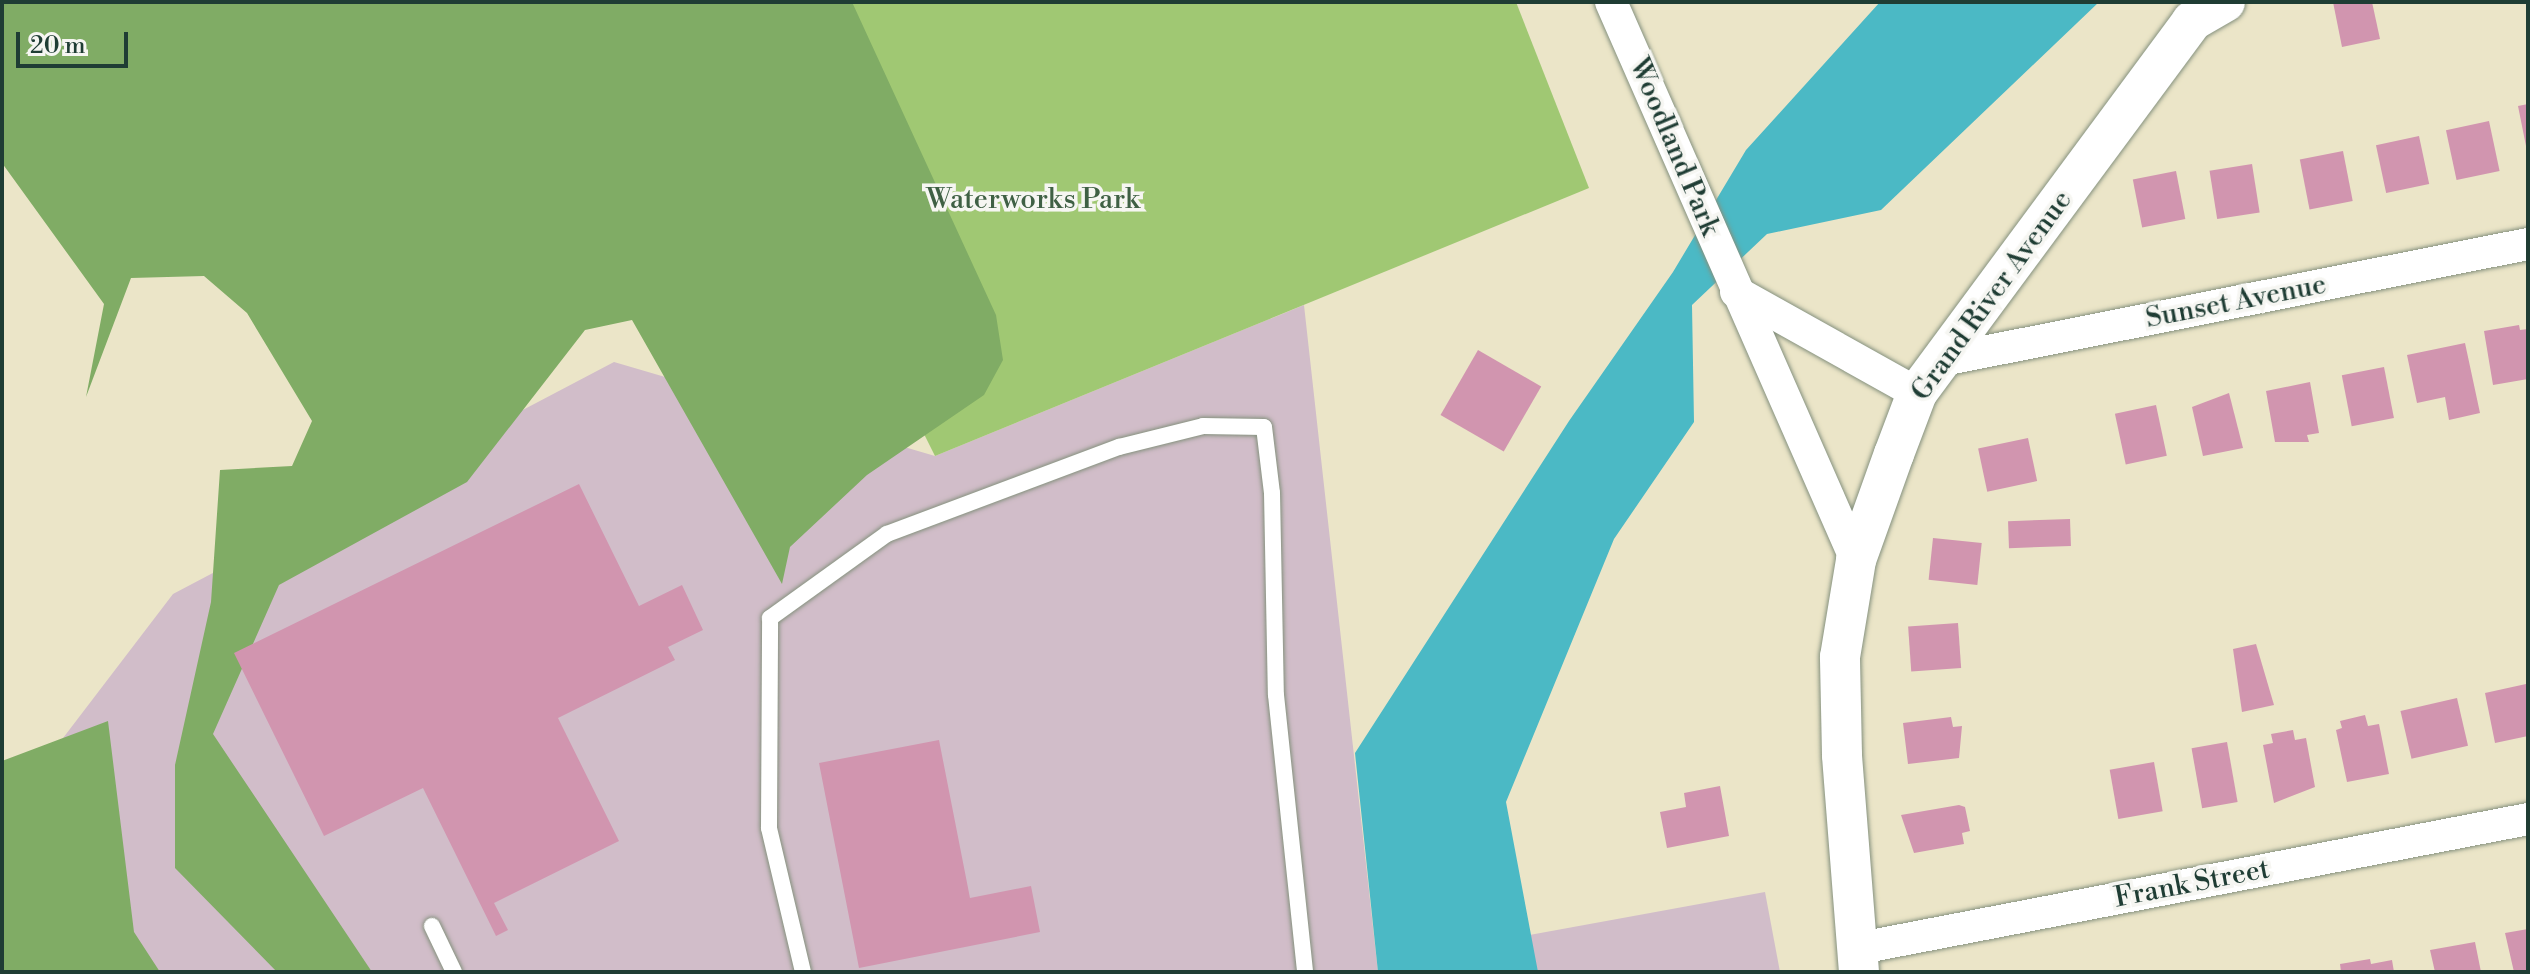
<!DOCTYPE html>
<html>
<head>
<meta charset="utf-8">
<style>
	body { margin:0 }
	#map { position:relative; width:2530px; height:974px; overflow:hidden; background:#ebe5c8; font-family:"Libre Bodoni",serif }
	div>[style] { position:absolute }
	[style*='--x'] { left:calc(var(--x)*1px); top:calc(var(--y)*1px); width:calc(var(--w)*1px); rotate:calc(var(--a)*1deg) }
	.industrial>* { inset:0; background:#d1bdc9 }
	.green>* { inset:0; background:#a0c873 }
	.forest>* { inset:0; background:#80ac65 }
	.water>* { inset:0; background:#4bb9c5 }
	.building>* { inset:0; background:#d195af; transform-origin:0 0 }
	.roads { filter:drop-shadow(0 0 2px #85917e) drop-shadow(0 0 2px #85917e) }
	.service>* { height:16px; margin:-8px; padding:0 8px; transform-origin:8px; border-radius:8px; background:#fff }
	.minor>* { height:32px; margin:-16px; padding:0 16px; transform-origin:16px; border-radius:16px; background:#fff }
	.tertiary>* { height:40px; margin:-20px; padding:0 20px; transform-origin:20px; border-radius:20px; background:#fff }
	span { translate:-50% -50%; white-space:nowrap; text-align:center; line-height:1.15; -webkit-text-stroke:7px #f6f6f2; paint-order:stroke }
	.street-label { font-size:28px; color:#1f3d34 }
	.park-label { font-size:28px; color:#3f6044 }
	.frame { position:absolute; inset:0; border:4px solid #1f3d34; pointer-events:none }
	.scale { position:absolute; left:16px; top:32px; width:112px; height:36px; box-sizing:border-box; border:4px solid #1f3d34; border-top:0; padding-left:10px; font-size:24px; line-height:28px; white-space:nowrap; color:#1f3d34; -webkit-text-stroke:6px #f6f6f2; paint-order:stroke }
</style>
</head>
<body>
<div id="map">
	<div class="industrial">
		<div style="clip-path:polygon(1304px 305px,1378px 972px,2px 972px,2px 818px,173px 594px,614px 362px,935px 456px)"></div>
		<div style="clip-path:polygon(1765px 892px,1780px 972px,1528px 972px,1519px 937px)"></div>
	</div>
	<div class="green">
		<div style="clip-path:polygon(708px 2px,1516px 2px,1589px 188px,935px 456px)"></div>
	</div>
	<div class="forest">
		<div style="clip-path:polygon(2px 2px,852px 2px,996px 315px,1003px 360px,984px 395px,867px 475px,790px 547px,782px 584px,632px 320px,585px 330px,467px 482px,279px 585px,213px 734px,372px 972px,277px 972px,175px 868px,175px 765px,211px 602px,220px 470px,292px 466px,312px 421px,247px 313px,204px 276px,131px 278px,86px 397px,104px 304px,2px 163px)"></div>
		<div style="clip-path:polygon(108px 721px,134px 932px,160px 972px,2px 972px,2px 761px)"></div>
	</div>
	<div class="water">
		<div style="clip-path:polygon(1880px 2px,2099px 2px,1881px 210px,1767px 234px,1692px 305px,1694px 422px,1614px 539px,1506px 802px,1538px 972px,1378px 972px,1355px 753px,1569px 421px,1673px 272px,1746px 150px)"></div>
	</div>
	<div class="building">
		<div style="clip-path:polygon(2333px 2px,2372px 2px,2380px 39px,2342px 47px)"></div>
		<div style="clip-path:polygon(2528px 104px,2528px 151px,2527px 151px,2518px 106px)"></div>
		<div style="left:2489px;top:121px;width:51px;height:44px;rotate:78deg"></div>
		<div style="left:2419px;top:136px;width:49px;height:44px;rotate:78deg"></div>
		<div style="left:2343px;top:151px;width:51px;height:44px;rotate:79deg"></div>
		<div style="left:2252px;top:164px;width:49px;height:43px;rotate:81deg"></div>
		<div style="left:2176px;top:171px;width:49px;height:44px;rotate:79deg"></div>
		<div style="clip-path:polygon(2519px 325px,2520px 330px,2528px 329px,2528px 379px,2493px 385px,2484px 331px)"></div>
		<div style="clip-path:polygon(2465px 343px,2480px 413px,2449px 420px,2445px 397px,2417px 403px,2407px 355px)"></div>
		<div style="left:1478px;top:350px;width:73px;height:75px;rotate:30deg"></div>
		<div style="left:2384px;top:367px;width:52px;height:43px;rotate:79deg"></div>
		<div style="clip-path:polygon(2310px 382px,2319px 433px,2307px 435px,2309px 442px,2275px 442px,2266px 391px)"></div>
		<div style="clip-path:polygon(2229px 393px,2243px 448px,2203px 456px,2192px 407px)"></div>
		<div style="left:2156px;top:405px;width:52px;height:42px;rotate:78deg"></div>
		<div style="left:2028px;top:438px;width:44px;height:51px;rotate:78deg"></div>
		<div style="clip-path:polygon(579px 484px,639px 606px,682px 585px,703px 630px,668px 647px,675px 660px,558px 718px,619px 841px,494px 903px,508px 930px,496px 936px,423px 788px,324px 836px,234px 653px)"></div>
		<div style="left:2070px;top:519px;width:27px;height:62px;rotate:88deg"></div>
		<div style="left:1933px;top:538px;width:49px;height:42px;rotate:6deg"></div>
		<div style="left:1958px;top:623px;width:45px;height:50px;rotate:86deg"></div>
		<div style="clip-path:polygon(2256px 644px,2274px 705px,2242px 712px,2233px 649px)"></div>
		<div style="clip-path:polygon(2526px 684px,2528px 736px,2495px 743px,2485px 693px)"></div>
		<div style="left:2457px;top:698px;width:49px;height:58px;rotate:77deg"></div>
		<div style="clip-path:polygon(2365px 715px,2368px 726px,2379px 724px,2389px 774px,2347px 782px,2336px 730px,2342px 728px,2340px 721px)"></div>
		<div style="clip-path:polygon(1951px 717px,1953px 727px,1962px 726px,1959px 758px,1908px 764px,1903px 723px)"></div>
		<div style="clip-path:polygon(2293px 730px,2295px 740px,2306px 738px,2315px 787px,2274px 803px,2263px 745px,2273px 743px,2271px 734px)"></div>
		<div style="clip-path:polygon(939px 740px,970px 898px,1031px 886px,1040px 932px,859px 968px,819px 763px)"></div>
		<div style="left:2227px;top:742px;width:61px;height:36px;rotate:80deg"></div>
		<div style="left:2154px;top:762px;width:50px;height:45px;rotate:80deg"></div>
		<div style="clip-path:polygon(1720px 786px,1729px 836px,1667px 848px,1660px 812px,1686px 807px,1684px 793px)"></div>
		<div style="clip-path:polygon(1959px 805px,1965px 807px,1970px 831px,1962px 833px,1964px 844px,1914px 853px,1901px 815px)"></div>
		<div style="clip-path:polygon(2528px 929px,2528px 972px,2514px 972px,2505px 933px)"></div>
		<div style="clip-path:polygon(2475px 942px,2481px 972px,2435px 972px,2430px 950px)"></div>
		<div style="clip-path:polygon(2370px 959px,2371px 964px,2392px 960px,2394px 972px,2341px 972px,2340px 964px)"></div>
	</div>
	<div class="roads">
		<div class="service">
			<div style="--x:432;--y:926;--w:51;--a:64.4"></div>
			<div style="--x:803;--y:972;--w:148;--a:-103.3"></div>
			<div style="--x:769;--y:828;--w:210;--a:-89.7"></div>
			<div style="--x:770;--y:618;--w:144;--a:-35.7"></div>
			<div style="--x:887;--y:534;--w:248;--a:-20.6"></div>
			<div style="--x:1119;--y:447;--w:87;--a:-14"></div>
			<div style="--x:1203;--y:426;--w:61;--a:0.9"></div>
			<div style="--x:1264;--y:427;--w:66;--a:83.1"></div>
			<div style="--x:1272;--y:493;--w:202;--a:88.9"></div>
			<div style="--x:1276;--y:695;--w:279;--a:84"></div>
		</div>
		<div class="minor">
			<div style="--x:1611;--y:2;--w:609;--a:66.3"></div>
			<div style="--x:1736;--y:292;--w:207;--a:29.2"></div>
			<div style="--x:1943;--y:360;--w:596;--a:-11.22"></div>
			<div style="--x:1855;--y:949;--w:685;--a:-10.93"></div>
		</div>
		<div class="tertiary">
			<div style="--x:1859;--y:972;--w:218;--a:-94.5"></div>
			<div style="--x:1842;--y:755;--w:98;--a:-91.2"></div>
			<div style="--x:1840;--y:657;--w:98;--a:-80.6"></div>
			<div style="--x:1856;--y:560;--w:113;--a:-70.3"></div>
			<div style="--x:1894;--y:454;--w:65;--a:-69.3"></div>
			<div style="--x:1917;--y:393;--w:463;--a:-53.5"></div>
			<div style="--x:2192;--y:21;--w:38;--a:-30"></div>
		</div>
	</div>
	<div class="street-label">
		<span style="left:1674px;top:147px;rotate:67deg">Woodland Park</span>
		<span style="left:1992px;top:296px;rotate:-54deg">Grand River Avenue</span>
		<span style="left:2236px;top:302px;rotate:-11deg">Sunset Avenue</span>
		<span style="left:2192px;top:884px;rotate:-11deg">Frank Street</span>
	</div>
	<div class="park-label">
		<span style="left:1033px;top:200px">Waterworks Park</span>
	</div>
	<div class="frame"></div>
	<div class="scale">20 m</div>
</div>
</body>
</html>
